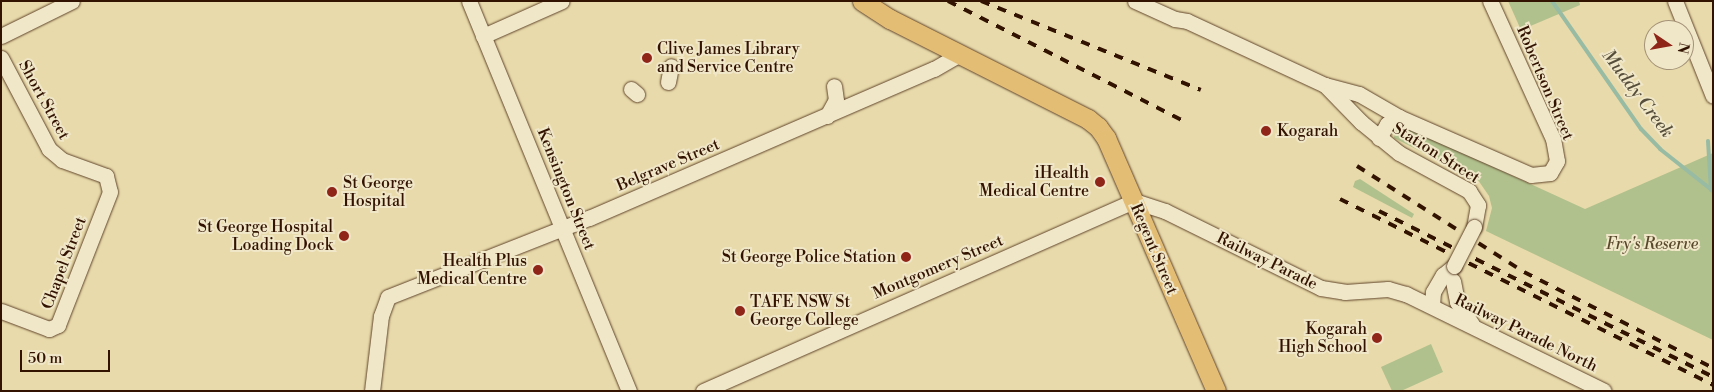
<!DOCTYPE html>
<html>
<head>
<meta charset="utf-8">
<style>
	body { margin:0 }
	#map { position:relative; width:1714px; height:392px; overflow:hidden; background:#e8daaa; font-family:"Libre Bodoni",serif }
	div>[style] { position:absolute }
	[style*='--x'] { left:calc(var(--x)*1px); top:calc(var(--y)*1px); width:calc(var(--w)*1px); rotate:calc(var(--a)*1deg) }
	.green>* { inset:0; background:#b0c18d }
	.stream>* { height:4px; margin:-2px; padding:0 2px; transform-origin:2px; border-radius:2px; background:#98bba4 }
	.roads { filter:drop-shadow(0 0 1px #60442b) drop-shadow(0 0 1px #60442b) }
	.minor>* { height:15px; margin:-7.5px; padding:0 7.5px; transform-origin:7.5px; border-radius:7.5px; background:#f0e7c8 }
	.major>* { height:19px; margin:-9.5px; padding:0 9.5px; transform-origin:9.5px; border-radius:9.5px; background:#e4bd75 }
	.rail>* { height:4px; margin-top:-2px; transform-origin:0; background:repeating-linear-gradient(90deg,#321201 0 9px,transparent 0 18px) }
	.bridges { filter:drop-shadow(0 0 1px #60442b) drop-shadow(0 0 1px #60442b) }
	.minor-bridge>* { height:15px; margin:-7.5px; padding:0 7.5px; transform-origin:7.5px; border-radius:7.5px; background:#f0e7c8 }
	.dots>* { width:14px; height:14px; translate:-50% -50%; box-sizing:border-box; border:2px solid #f0e7c8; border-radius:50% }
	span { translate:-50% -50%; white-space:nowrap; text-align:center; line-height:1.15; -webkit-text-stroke:4px #f0e7c8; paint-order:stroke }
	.poi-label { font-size:16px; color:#321201 }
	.left { translate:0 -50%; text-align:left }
	.right { translate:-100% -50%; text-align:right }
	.street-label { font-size:16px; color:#321201 }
	.park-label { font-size:16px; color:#58472b; font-style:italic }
	.water-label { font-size:18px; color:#564d3a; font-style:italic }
	.frame { position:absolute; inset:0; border:2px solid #321201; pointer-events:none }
	.north { position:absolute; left:1644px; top:20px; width:50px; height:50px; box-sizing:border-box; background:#f0e7c8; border:1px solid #a49278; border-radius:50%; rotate:102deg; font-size:14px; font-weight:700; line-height:20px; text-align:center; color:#321201 }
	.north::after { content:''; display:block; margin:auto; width:18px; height:22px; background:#8f2418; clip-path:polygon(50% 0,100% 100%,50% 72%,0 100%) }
	.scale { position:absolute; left:20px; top:350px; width:90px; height:22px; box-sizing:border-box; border:2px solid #321201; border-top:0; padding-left:6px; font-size:15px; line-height:18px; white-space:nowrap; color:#321201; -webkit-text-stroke:4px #f0e7c8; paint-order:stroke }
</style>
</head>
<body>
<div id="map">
	<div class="green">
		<div style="clip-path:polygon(1508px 1px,1579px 1px,1580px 5px,1521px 30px)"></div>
		<div style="clip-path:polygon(1402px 125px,1585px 209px,1713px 153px,1713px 340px,1486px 231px,1492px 208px,1489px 196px,1478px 180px,1394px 138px,1395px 130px)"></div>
		<div style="clip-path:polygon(1360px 179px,1414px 214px,1412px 218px,1353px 187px,1355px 181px)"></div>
		<div style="clip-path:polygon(1431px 344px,1443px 372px,1401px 391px,1392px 391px,1381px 367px)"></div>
	</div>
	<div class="stream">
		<div style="--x:1552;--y:1;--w:156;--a:55.2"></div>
		<div style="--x:1641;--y:129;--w:28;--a:46"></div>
		<div style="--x:1660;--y:149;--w:68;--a:38.4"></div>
		<div style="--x:1708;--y:141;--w:49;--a:86.5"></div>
	</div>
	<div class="roads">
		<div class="minor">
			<div style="--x:469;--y:1;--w:422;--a:67.7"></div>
			<div style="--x:1135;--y:1;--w:44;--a:24.2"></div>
			<div style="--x:1175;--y:19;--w:12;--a:9"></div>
			<div style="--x:1187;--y:21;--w:152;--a:24.9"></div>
			<div style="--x:1325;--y:85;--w:52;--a:45.8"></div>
			<div style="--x:1361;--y:122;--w:49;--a:39.2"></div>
			<div style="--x:1399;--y:153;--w:80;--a:28.5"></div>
			<div style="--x:1469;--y:191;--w:17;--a:57"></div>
			<div style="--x:1478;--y:205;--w:22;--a:100"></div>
			<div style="--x:1675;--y:1;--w:102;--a:68.2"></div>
			<div style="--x:1;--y:36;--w:79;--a:-26.2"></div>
			<div style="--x:483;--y:36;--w:86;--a:-23.9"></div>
			<div style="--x:1;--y:58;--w:103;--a:62.2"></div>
			<div style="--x:49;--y:149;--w:17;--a:40"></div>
			<div style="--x:62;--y:160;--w:47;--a:20"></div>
			<div style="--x:106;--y:176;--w:16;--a:76"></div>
			<div style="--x:110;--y:192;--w:143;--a:111.4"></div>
			<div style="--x:58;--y:325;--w:10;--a:156"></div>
			<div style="--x:49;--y:329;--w:51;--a:-159.4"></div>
			<div style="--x:668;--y:82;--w:16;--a:-79"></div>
			<div style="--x:1325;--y:85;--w:35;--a:15"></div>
			<div style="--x:1359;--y:94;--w:46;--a:29.9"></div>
			<div style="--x:1399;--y:117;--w:144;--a:23.7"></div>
			<div style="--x:1531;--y:175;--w:19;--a:-6"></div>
			<div style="--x:1550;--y:173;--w:14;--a:-60"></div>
			<div style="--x:1557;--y:161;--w:22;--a:-100"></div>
			<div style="--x:1553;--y:139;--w:152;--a:-114.5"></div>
			<div style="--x:631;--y:89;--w:8;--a:40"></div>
			<div style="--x:827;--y:116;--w:18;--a:-61"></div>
			<div style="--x:836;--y:100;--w:14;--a:-98"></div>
			<div style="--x:1379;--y:138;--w:16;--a:-60"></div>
			<div style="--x:1387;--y:124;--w:14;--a:-30"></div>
			<div style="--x:1453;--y:281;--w:21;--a:79"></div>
			<div style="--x:1457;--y:302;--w:27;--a:56"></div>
			<div style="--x:1432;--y:306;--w:14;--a:-86"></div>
			<div style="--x:1433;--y:292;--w:20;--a:-60"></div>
			<div style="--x:1443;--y:275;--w:14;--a:-39"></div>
			<div style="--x:372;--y:391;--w:76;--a:-83.2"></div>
			<div style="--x:381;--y:316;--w:20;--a:-70"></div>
			<div style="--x:388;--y:297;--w:216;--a:-21.5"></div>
			<div style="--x:589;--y:218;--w:376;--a:-23.4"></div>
			<div style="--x:934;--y:69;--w:28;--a:-30"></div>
			<div style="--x:703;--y:391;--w:471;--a:-23.8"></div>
			<div style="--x:1134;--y:201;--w:33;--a:18"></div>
			<div style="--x:1165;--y:211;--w:174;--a:26.3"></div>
			<div style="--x:1321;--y:288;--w:24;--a:9"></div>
			<div style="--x:1345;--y:292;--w:43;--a:-4"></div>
			<div style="--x:1388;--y:289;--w:19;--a:16"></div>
			<div style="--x:1406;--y:294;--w:220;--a:26.1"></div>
		</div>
		<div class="major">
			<div style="--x:862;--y:1;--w:33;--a:33"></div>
			<div style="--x:890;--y:19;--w:222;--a:26.8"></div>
			<div style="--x:1088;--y:119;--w:13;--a:39"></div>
			<div style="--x:1098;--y:127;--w:14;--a:54"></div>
			<div style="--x:1106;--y:138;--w:276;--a:66.5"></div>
		</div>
	</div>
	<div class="rail">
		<div style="--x:948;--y:1;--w:266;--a:27"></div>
		<div style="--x:981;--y:1;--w:237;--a:22"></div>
		<div style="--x:1357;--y:166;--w:198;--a:32.4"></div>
		<div style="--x:1524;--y:272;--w:212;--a:26.9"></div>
		<div style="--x:1340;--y:199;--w:417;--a:26.5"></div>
		<div style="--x:1379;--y:211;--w:373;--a:26.4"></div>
	</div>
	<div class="bridges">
		<div class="minor-bridge">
			<div style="--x:1454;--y:266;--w:44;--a:-62.9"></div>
		</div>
	</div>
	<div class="dots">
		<div style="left:647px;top:58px;background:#8f2418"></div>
		<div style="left:1266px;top:131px;background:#8f2418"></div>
		<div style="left:1100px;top:182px;background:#8f2418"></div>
		<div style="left:332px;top:192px;background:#8f2418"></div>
		<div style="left:344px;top:236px;background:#8f2418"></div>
		<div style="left:906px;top:257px;background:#8f2418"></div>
		<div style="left:538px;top:270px;background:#8f2418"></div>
		<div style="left:740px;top:311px;background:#8f2418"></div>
		<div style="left:1377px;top:338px;background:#8f2418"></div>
	</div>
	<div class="poi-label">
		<span class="left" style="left:657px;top:58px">Clive James Library<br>and Service Centre</span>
		<span class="left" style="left:1277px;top:131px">Kogarah</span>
		<span class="right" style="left:1089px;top:182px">iHealth<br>Medical Centre</span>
		<span class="left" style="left:343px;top:192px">St George<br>Hospital</span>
		<span class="right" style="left:333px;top:236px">St George Hospital<br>Loading Dock</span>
		<span class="right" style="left:896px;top:257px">St George Police Station</span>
		<span class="right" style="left:527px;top:270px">Health Plus<br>Medical Centre</span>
		<span class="left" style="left:750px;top:311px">TAFE NSW St<br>George College</span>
		<span class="right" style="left:1367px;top:338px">Kogarah<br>High School</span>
	</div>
	<div class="street-label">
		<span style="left:1545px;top:83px;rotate:67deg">Robertson Street</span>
		<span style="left:44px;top:100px;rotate:61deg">Short Street</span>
		<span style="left:1436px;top:153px;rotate:32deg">Station Street</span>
		<span style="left:668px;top:165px;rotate:-23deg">Belgrave Street</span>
		<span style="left:566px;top:189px;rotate:68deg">Kensington Street</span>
		<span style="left:1154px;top:249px;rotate:67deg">Regent Street</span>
		<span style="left:1267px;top:261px;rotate:26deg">Railway Parade</span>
		<span style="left:64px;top:263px;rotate:-69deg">Chapel Street</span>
		<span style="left:938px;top:267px;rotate:-23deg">Montgomery Street</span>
		<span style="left:1526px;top:333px;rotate:26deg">Railway Parade North</span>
	</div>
	<div class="park-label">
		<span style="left:1652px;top:244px">Fry's Reserve</span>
	</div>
	<div class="water-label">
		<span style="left:1637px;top:94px;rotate:53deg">Muddy Creek</span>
	</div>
	<div class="frame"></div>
	<div class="north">N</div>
	<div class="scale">50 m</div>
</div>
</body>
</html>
